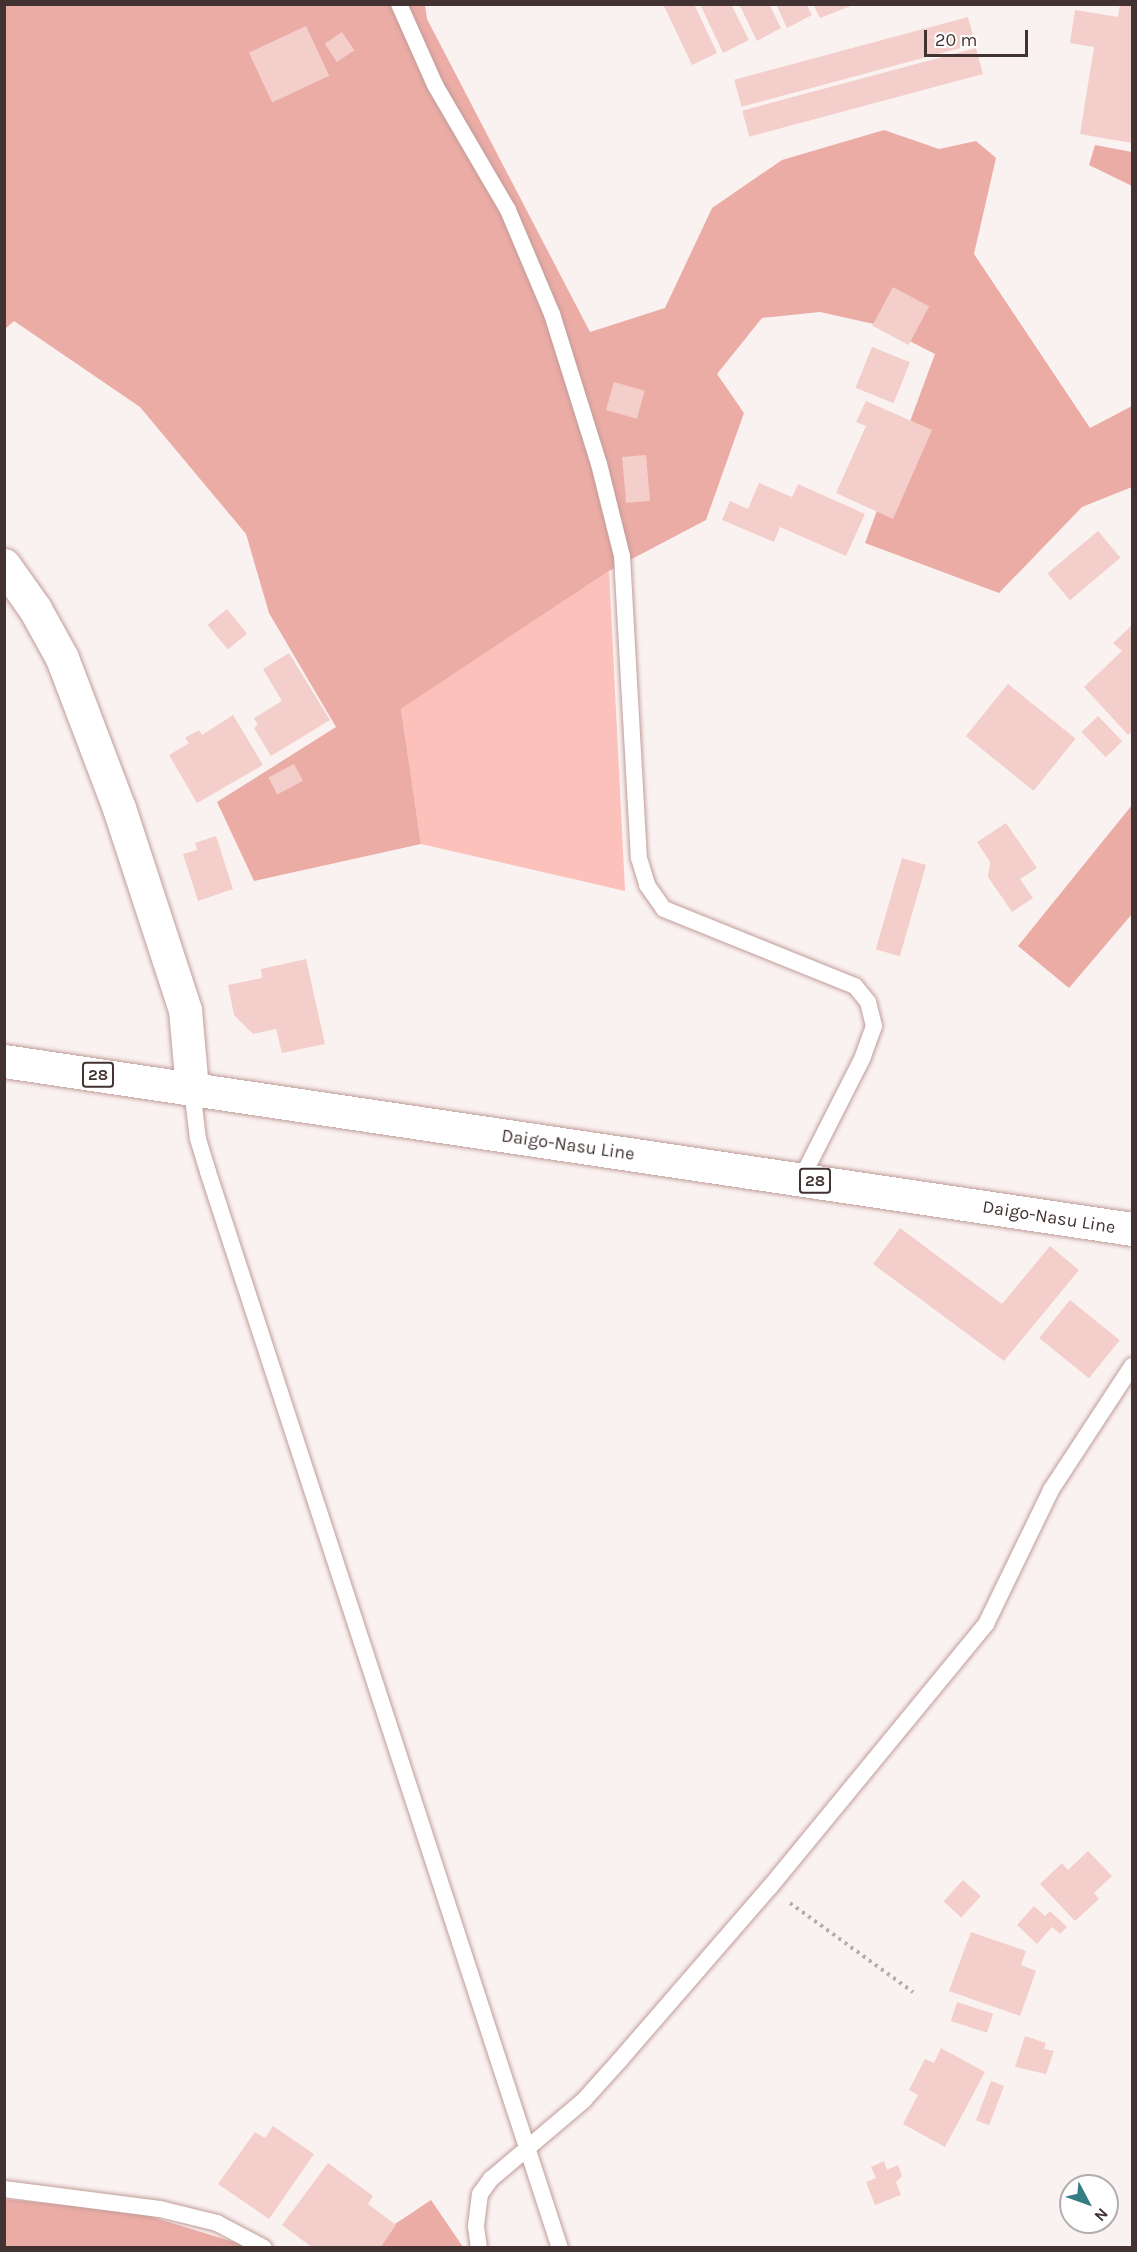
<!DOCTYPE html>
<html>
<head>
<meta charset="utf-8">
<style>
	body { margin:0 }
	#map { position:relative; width:1137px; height:2252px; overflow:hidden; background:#faf2f1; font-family:Karla,sans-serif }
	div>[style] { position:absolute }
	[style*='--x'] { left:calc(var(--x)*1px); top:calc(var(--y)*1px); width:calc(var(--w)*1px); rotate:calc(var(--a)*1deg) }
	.green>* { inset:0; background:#fcc1bb }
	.forest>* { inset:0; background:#ecaca6 }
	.building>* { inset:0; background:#f4ceca; transform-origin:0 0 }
	.path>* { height:4px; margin-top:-2px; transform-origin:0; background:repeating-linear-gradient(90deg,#b7acab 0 3px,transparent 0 7.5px) }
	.roads { filter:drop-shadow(0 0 2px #c09c99) drop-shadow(0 0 2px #c09c99) }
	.lane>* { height:16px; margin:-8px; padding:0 8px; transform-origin:8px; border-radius:8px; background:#fff }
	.secondary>* { height:33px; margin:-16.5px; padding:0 16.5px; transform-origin:16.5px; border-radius:16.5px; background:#fff }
	.primary>* { height:33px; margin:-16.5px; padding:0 16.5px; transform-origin:16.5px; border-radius:16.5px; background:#fff }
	span { translate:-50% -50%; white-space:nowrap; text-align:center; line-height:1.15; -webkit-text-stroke:4.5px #fff; paint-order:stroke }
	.shield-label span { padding:2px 4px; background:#fff; border:2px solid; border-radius:4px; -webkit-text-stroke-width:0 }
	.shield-label { font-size:16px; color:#423332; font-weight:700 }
	.street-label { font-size:18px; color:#423332 }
	.frame { position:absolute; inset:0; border:6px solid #423332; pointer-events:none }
	.north { position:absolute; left:1059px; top:2174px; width:60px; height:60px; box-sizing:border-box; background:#fff; border:2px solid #b3adad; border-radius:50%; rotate:131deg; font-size:16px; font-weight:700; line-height:24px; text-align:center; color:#423332 }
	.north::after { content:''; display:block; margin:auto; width:21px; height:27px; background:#357d85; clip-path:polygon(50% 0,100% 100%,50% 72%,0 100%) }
	.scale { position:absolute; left:924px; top:30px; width:104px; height:27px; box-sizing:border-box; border:3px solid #423332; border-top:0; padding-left:8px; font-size:18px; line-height:21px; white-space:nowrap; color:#423332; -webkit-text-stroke:4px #fff; paint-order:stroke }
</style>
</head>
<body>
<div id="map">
	<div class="green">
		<div style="clip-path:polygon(609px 571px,625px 891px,421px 844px,401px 709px)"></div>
	</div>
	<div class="forest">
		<div style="clip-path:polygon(5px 5px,425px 5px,427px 19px,590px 332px,665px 308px,712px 208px,782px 160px,884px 130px,939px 149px,976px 141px,996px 158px,974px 254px,1090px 428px,1132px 406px,1132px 487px,1082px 507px,999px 593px,865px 543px,935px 354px,878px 325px,820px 312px,762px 318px,717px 374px,744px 413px,706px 520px,609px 571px,401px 709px,421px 844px,254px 881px,217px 802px,336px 727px,269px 613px,246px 534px,140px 407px,14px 321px,5px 329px)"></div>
		<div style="clip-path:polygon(1095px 145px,1132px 152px,1132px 186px,1089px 165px)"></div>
		<div style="clip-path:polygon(1132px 805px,1132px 914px,1069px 988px,1018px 946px)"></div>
		<div style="clip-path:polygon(5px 2199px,139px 2213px,250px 2247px,5px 2248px)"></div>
		<div style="clip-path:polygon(431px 2200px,463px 2247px,359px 2248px)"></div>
	</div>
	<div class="building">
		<div style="clip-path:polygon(663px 4px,694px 4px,717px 53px,692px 65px)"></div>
		<div style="clip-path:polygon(700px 4px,731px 4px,749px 40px,723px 53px)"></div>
		<div style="clip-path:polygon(739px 4px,769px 4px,781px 28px,757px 41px)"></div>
		<div style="clip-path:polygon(776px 4px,806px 4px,812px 15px,787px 28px)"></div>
		<div style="clip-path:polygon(813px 4px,856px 4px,820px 18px)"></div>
		<div style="clip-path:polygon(1120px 4px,1132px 4px,1132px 143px,1080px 134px,1094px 47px,1070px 43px,1075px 10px,1118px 17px)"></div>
		<div style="left:968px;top:17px;width:28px;height:242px;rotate:75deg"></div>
		<div style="left:306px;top:26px;width:55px;height:63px;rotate:65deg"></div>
		<div style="left:342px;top:32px;width:22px;height:21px;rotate:56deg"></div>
		<div style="left:976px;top:48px;width:27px;height:242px;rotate:75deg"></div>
		<div style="left:893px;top:287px;width:41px;height:44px;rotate:28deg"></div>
		<div style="left:872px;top:347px;width:41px;height:44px;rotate:22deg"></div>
		<div style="left:614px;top:382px;width:32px;height:29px;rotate:16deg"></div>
		<div style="clip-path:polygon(866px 401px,932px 430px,893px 519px,836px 493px,866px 426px,856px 422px)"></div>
		<div style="left:646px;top:455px;width:46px;height:24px;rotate:85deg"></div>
		<div style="clip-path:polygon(759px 483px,792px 497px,798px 484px,865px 514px,846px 556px,780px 527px,774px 542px,722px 520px,730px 501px,748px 509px)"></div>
		<div style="left:1098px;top:531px;width:35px;height:66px;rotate:50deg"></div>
		<div style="left:227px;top:609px;width:32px;height:25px;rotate:51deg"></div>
		<div style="clip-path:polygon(1132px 625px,1132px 732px,1128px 735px,1084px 687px,1122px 651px,1113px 643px)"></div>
		<div style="clip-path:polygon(289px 653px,330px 720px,271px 756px,254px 728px,258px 725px,254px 718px,282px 701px,263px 669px)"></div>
		<div style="left:1008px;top:684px;width:87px;height:67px;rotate:39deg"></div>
		<div style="clip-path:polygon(233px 715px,263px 765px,197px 803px,169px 755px,189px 743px,185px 738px,199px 730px,202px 735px)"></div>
		<div style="left:1098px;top:716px;width:35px;height:23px;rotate:46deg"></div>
		<div style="left:294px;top:764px;width:19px;height:29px;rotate:62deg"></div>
		<div style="clip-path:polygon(1006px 823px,1037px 868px,1020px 879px,1033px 898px,1012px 912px,988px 877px,990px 862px,977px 842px)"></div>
		<div style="clip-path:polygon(216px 836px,233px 889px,198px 901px,183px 854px,197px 850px,195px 843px)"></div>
		<div style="left:902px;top:858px;width:25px;height:95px;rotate:16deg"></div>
		<div style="clip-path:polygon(306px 959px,325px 1044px,282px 1053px,276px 1029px,253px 1034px,234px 1015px,228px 985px,262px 978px,261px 969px)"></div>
		<div style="clip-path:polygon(900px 1228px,1002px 1304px,1050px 1246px,1079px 1270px,1004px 1361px,873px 1264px)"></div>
		<div style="left:1070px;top:1300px;width:64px;height:49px;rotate:39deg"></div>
		<div style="clip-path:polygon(1088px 1851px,1112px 1876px,1094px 1893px,1099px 1899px,1075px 1921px,1040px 1884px,1062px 1863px,1068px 1870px)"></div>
		<div style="left:963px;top:1880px;width:24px;height:29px;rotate:42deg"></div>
		<div style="clip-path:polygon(1034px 1906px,1045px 1916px,1050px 1911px,1067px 1927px,1060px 1934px,1052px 1927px,1037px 1944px,1017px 1925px)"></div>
		<div style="clip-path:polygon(971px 1932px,1026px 1951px,1021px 1965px,1036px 1971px,1020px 2016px,949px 1991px)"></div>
		<div style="left:957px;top:2002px;width:38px;height:20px;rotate:18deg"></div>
		<div style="clip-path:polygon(1025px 2036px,1046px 2043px,1044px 2049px,1054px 2051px,1046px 2074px,1015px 2067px)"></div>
		<div style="clip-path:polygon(941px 2048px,985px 2072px,945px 2147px,903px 2124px,918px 2095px,909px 2090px,925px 2059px,934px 2063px)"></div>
		<div style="left:991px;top:2081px;width:14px;height:42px;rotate:21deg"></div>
		<div style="clip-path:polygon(273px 2126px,314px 2154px,269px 2219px,218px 2184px,255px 2132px,265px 2138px)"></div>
		<div style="clip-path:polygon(884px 2161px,887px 2170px,898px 2165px,902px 2176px,896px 2182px,901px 2195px,875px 2205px,866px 2182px,876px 2178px,871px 2167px)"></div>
		<div style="clip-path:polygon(328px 2163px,373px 2196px,368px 2204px,396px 2225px,380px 2248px,313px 2248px,282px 2225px)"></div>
	</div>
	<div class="path">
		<div style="--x:790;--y:1903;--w:152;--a:35.9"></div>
	</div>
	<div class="roads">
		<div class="lane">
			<div style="--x:399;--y:4;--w:89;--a:66"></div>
			<div style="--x:435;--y:85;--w:145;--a:59.7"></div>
			<div style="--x:508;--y:210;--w:113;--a:67.1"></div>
			<div style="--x:552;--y:314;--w:157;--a:72.6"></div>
			<div style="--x:599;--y:464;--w:95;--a:76"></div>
			<div style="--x:622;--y:556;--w:302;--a:86.8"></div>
			<div style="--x:639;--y:858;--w:28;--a:73"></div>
			<div style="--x:647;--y:885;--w:29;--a:55"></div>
			<div style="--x:664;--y:909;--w:206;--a:22"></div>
			<div style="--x:855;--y:986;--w:21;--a:51"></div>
			<div style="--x:868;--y:1002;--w:25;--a:76"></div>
			<div style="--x:874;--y:1026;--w:33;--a:110"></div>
			<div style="--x:863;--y:1057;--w:137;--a:116.9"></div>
			<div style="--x:192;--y:1089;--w:50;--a:83.2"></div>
			<div style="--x:198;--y:1139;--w:34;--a:73"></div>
			<div style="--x:208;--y:1172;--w:1132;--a:71.89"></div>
			<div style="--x:4;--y:2189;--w:157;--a:7.3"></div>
			<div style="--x:160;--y:2209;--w:59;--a:13.8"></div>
			<div style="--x:217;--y:2223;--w:53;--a:28"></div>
			<div style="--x:479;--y:2248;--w:22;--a:-98"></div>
			<div style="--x:476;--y:2226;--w:32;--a:-83"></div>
			<div style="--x:480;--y:2194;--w:19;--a:-54"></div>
			<div style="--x:491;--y:2179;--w:122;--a:-40.3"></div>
			<div style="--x:584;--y:2100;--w:54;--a:-48"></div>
			<div style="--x:620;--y:2060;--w:229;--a:-49.1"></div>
			<div style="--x:770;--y:1887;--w:340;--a:-50.6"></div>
			<div style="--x:986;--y:1624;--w:149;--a:-64.1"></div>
			<div style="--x:1051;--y:1490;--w:148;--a:-56.8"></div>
		</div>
		<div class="secondary">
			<div style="--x:4;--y:565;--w:54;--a:54.8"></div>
			<div style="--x:35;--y:609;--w:56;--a:61.1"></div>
			<div style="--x:62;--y:658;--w:160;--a:69.2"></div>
			<div style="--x:119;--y:808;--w:213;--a:71.9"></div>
			<div style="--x:185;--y:1010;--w:79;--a:84.9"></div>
		</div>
		<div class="primary">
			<div style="--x:4;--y:1061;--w:1140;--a:8.47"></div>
		</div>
	</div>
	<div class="shield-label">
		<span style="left:98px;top:1075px">28</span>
		<span style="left:815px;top:1181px">28</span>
	</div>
	<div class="street-label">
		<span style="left:568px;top:1145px;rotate:8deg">Daigo-Nasu Line</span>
		<span style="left:1049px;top:1217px;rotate:9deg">Daigo-Nasu Line</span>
	</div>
	<div class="frame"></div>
	<div class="north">N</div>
	<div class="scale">20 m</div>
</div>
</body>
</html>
